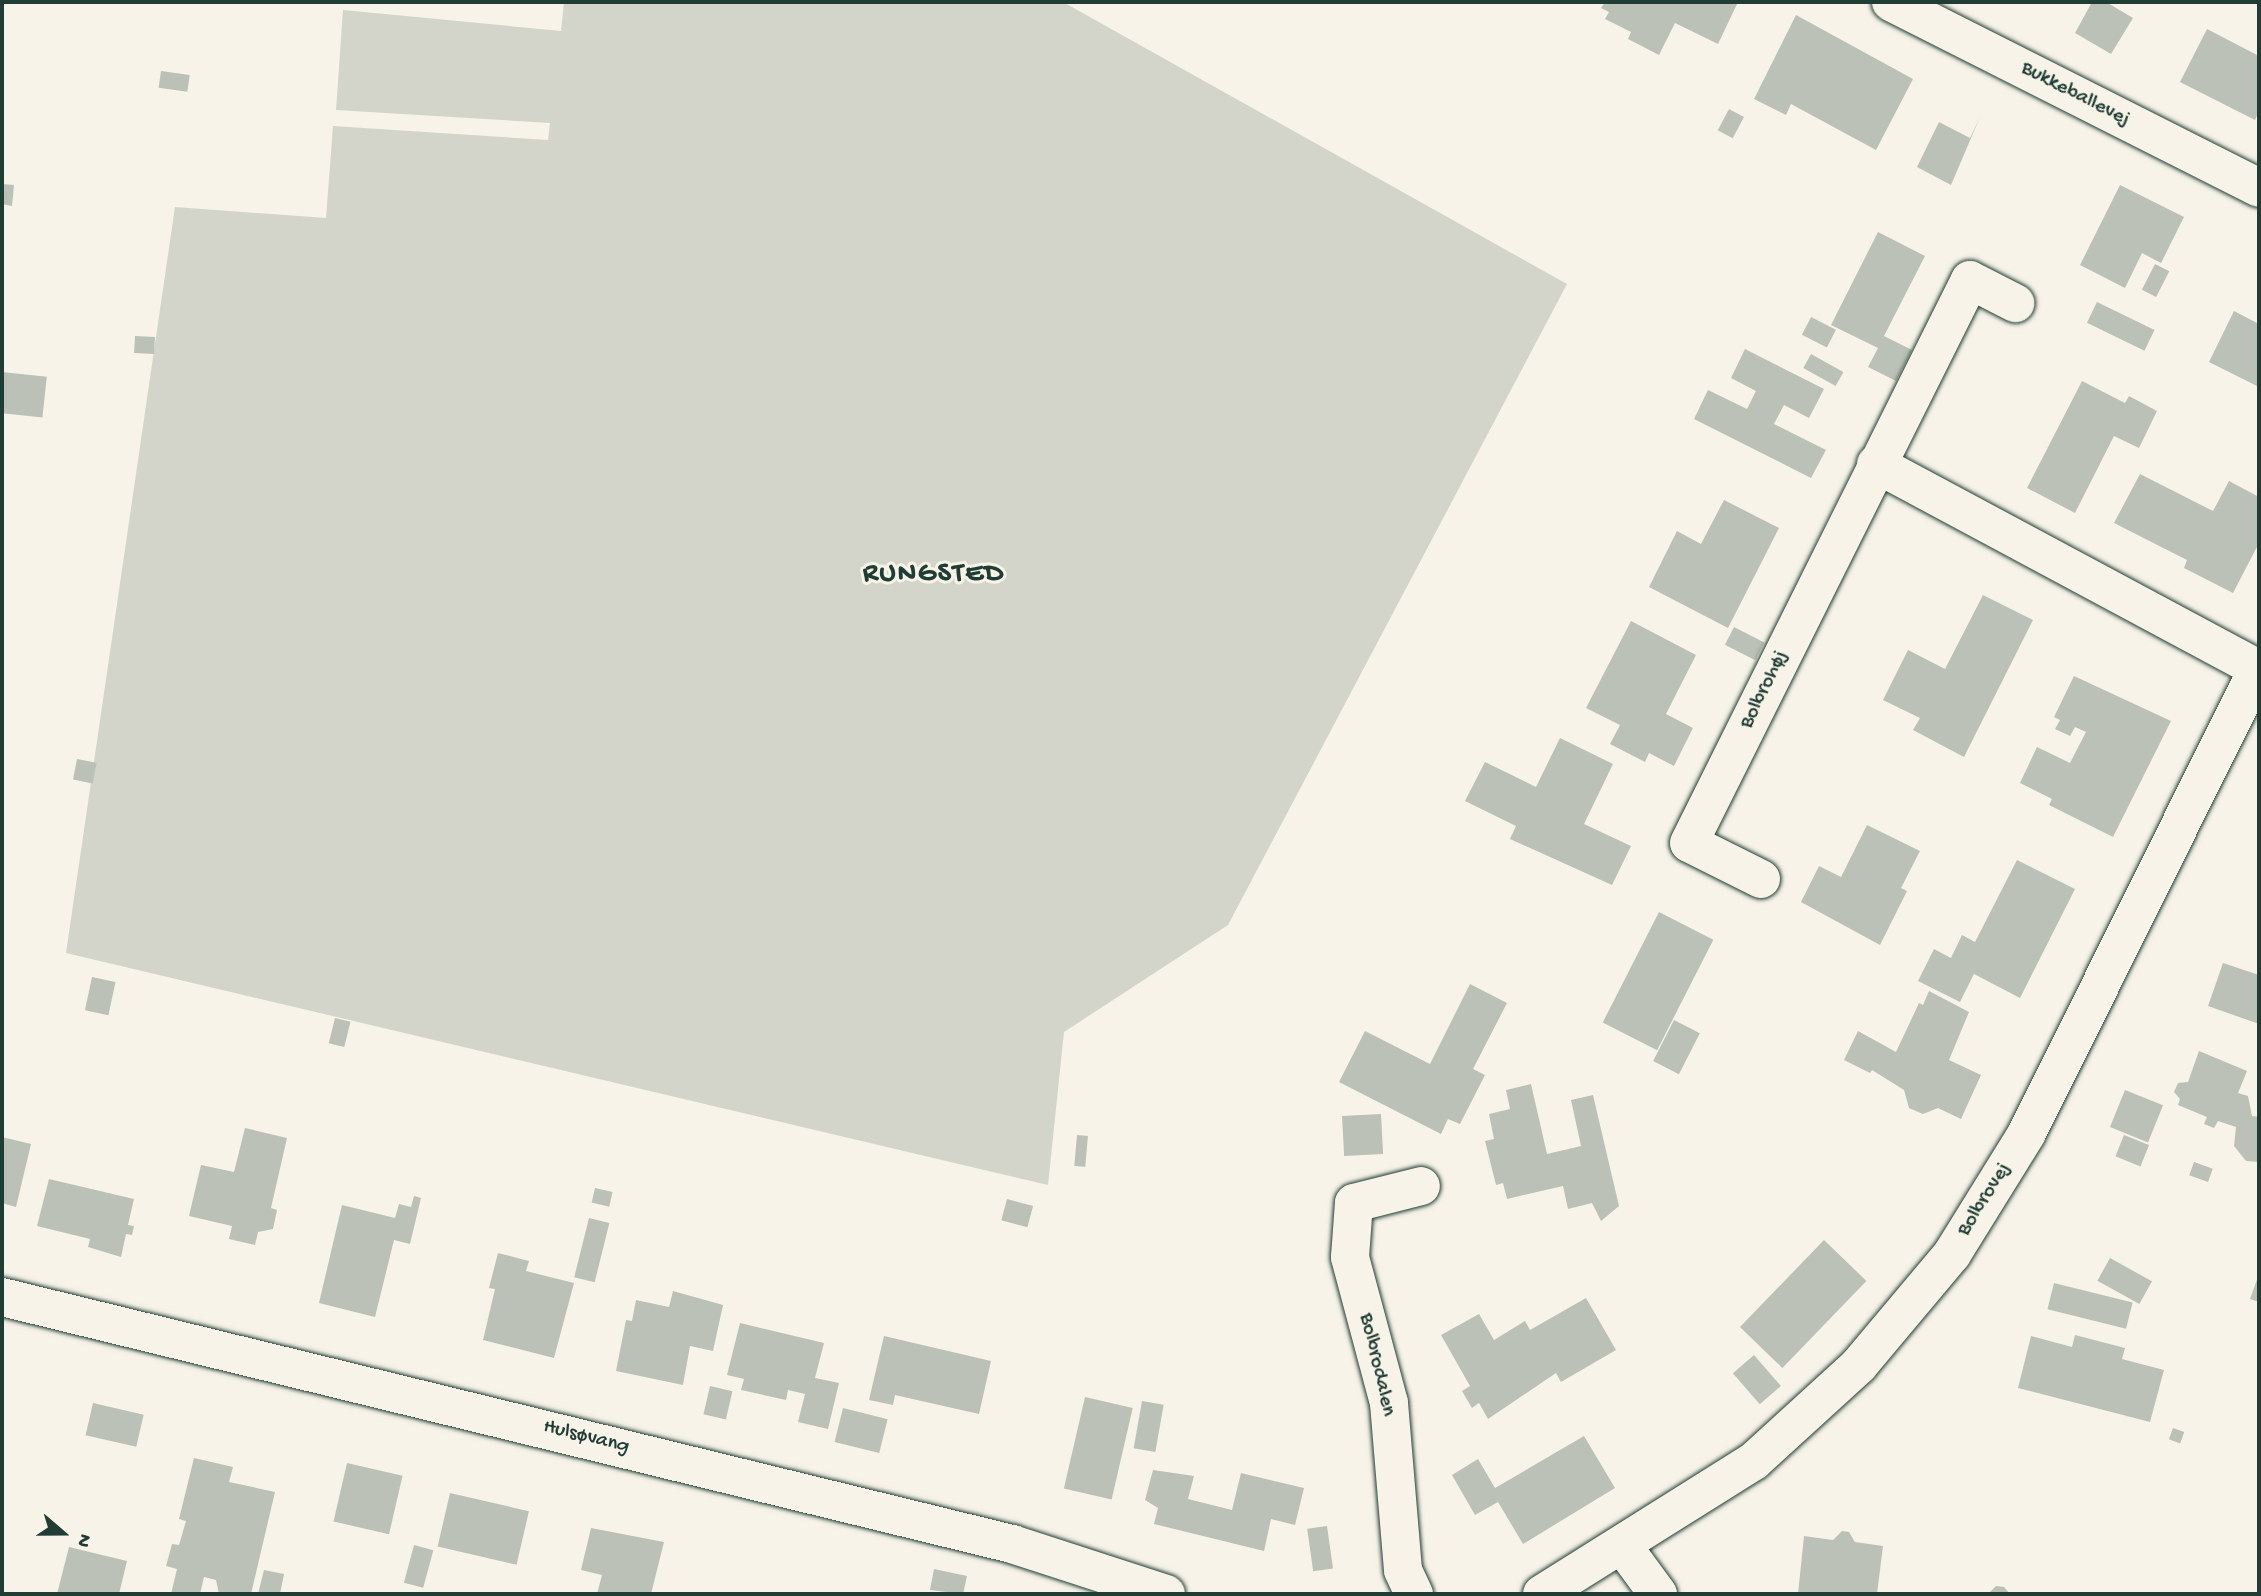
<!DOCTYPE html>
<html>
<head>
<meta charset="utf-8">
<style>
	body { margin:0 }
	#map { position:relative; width:2261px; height:1596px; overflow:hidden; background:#f7f3e8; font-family:"Gochi Hand",sans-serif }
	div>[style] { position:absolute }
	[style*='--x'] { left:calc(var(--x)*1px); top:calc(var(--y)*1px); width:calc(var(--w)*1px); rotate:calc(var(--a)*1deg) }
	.green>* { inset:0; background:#d3d5ca }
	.building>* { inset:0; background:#bbc1b6; transform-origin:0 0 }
	.roads { filter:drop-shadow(0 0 2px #1f3d34) drop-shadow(0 0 2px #1f3d34) }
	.minor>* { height:38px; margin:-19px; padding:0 19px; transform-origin:19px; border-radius:19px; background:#f7f3e8 }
	.tertiary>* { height:38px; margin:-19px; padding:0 19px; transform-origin:19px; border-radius:19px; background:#f7f3e8 }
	span { translate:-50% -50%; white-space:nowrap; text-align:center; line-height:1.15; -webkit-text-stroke:6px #f7f3e8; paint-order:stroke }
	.street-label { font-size:21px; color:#1f3d34 }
	.district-label { font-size:28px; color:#1f3d34; font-weight:700; letter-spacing:2px }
	.frame { position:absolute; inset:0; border:4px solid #1f3d34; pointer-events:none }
	.north { position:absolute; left:28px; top:1498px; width:70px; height:70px; -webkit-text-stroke:5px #f7f3e8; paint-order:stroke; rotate:110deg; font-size:19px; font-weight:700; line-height:28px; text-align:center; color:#1f3d34 }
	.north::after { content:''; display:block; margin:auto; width:24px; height:32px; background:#1f3d34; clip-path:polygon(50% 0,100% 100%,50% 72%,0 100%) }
</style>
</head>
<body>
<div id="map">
	<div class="green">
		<div style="clip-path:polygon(564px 2px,1063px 2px,1567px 284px,1228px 925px,1064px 1032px,1048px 1185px,66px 953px,175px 207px,326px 218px,333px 126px,548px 140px,550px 123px,336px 110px,343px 10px,561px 31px)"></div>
	</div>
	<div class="building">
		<div style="clip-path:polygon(1605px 2px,1738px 2px,1718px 44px,1675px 23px,1659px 55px,1628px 39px,1631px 32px,1605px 19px,1609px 12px,1601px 8px)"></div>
		<div style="clip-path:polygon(2092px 2px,2106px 2px,2133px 18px,2111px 54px,2075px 33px)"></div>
		<div style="clip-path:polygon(1796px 15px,1913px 79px,1876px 150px,1791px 104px,1786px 115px,1754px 99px)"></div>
		<div style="clip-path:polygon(2207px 29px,2259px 56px,2259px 111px,2255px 120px,2180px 82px)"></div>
		<div style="left:161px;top:71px;width:29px;height:17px;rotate:8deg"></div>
		<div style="left:1729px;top:109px;width:17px;height:24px;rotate:28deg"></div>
		<div style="clip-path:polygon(1980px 117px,1951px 185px,1917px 167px,1939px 122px,1970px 138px)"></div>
		<div style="clip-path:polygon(2px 184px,14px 185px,12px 206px,2px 204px)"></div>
		<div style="clip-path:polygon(2120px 185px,2184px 217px,2161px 263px,2142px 253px,2125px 288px,2080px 265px)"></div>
		<div style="clip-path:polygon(1878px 232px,1925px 256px,1884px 336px,1912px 350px,1896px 381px,1868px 367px,1878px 348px,1831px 325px)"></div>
		<div style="left:2155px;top:264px;width:16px;height:29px;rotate:27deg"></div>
		<div style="left:2097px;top:302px;width:64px;height:23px;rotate:26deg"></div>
		<div style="clip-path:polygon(2234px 311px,2259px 324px,2259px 387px,2209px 362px)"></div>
		<div style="left:1811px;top:317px;width:28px;height:20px;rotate:27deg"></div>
		<div style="left:135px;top:336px;width:20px;height:17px;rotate:3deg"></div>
		<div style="clip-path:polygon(1745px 349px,1824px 389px,1809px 418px,1784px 405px,1774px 424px,1826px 450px,1811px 478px,1694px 419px,1708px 390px,1747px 409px,1756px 391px,1731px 378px)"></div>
		<div style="left:1811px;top:354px;width:37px;height:16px;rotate:29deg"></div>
		<div style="left:2px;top:372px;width:45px;height:41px;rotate:6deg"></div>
		<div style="clip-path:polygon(2082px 381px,2125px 403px,2129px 396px,2157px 411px,2139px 448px,2114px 436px,2075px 513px,2027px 488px)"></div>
		<div style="clip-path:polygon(2140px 474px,2213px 511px,2229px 481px,2259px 497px,2259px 543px,2233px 593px,2184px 568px,2187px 560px,2114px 523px)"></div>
		<div style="clip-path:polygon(1724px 500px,1779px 528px,1728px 628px,1649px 587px,1677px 531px,1701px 544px)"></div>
		<div style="clip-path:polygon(1983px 595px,2033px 620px,1964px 757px,1913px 730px,1920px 718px,1883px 700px,1908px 650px,1945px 669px)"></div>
		<div style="clip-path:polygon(1631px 621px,1696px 655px,1666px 714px,1693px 728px,1674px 766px,1649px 753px,1645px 762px,1610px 744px,1620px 725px,1586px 708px)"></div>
		<div style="left:1734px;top:627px;width:34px;height:20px;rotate:27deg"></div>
		<div style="clip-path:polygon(2074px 676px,2171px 721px,2113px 837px,2049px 805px,2052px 799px,2020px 783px,2037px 747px,2070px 763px,2086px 732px,2075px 727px,2070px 736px,2055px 729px,2060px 720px,2054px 717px)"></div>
		<div style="clip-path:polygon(1560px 738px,1613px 764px,1584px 824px,1631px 846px,1612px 885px,1510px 839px,1516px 826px,1465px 801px,1485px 762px,1536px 787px)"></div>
		<div style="left:77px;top:759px;width:20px;height:21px;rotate:11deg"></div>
		<div style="clip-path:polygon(1867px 825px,1920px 851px,1901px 888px,1907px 891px,1880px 945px,1801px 902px,1819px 866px,1841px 877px)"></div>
		<div style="clip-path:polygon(2017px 860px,2075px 889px,2020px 998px,1974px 974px,1960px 1002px,1918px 981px,1934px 949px,1951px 958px,1962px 935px,1975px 942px)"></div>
		<div style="left:1659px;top:912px;width:61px;height:124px;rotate:27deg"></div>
		<div style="clip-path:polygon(2223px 963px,2259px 975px,2259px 1024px,2208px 1006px)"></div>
		<div style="left:92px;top:977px;width:24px;height:34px;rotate:12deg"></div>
		<div style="clip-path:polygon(1470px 984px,1507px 1003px,1473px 1069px,1485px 1075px,1460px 1124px,1448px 1119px,1441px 1134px,1339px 1082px,1365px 1031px,1430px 1064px)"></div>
		<div style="clip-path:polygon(1929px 991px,1969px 1012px,1949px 1060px,1981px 1075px,1961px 1119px,1938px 1108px,1923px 1114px,1909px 1108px,1904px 1090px,1872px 1070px,1870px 1073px,1844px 1060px,1858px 1031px,1896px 1052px,1919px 1003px,1923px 1005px)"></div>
		<div style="left:335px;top:1018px;width:16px;height:26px;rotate:14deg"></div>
		<div style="left:1674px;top:1020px;width:29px;height:46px;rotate:27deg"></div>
		<div style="clip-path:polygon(2199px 1051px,2247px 1071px,2238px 1093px,2248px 1096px,2252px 1116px,2259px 1117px,2259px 1162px,2246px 1161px,2234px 1146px,2236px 1127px,2218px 1121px,2214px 1128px,2204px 1124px,2207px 1117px,2178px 1105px,2180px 1099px,2174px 1092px,2178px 1083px,2188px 1082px)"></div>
		<div style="clip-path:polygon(1531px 1084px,1547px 1154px,1581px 1146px,1571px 1100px,1593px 1095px,1619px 1206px,1601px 1221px,1592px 1203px,1568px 1209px,1563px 1186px,1507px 1199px,1503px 1183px,1496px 1185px,1485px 1141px,1494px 1139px,1489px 1114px,1510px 1109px,1506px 1090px)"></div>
		<div style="left:2125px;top:1090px;width:41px;height:40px;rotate:22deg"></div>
		<div style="left:1381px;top:1114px;width:40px;height:39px;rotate:87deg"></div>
		<div style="clip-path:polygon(245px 1128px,287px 1138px,271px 1208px,277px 1210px,273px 1229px,258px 1232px,255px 1245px,229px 1239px,232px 1226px,189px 1216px,201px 1165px,234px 1172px)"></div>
		<div style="left:1077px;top:1135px;width:11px;height:31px;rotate:5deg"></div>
		<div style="left:2124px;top:1135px;width:27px;height:23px;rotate:22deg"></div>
		<div style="clip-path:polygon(2px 1137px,31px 1144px,16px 1207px,2px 1203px)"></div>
		<div style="left:2194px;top:1162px;width:20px;height:14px;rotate:20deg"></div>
		<div style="clip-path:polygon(49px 1179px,134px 1199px,128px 1225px,134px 1226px,132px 1235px,126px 1234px,121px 1257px,88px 1247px,90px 1239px,37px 1226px)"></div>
		<div style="left:595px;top:1188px;width:18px;height:15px;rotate:13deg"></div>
		<div style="clip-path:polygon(414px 1196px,421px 1198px,410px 1244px,394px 1240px,375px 1317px,319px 1303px,342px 1205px,395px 1218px,399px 1204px,411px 1207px)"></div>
		<div style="left:1007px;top:1199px;width:27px;height:22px;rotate:15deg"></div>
		<div style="left:589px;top:1218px;width:21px;height:61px;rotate:14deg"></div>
		<div style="left:1824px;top:1240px;width:59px;height:121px;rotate:44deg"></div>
		<div style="clip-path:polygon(498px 1253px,529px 1261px,526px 1271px,574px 1283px,554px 1358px,483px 1340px,495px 1289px,489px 1288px)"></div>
		<div style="left:2110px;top:1258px;width:48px;height:26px;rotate:29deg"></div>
		<div style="clip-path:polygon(2259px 1274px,2259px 1302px,2250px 1299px)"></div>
		<div style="left:2054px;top:1283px;width:81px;height:27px;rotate:14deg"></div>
		<div style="clip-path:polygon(673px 1291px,723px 1305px,713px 1351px,690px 1346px,683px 1385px,616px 1371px,626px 1320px,632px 1321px,636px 1300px,669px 1307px)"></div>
		<div style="clip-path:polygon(1586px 1298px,1616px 1350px,1561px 1382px,1556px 1373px,1488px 1419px,1479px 1403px,1472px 1408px,1462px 1391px,1470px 1386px,1441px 1335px,1479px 1314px,1494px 1340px,1525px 1321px,1530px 1330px)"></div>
		<div style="clip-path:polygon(740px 1323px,824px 1343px,815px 1378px,839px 1383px,828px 1429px,798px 1422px,805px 1394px,788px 1390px,786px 1400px,741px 1390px,744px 1379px,727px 1375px)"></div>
		<div style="clip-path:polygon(2075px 1335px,2125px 1348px,2122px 1359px,2164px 1370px,2150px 1422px,2018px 1388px,2031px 1336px,2072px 1347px)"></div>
		<div style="clip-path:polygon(884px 1336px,991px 1361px,979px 1414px,895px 1395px,893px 1405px,869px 1400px)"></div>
		<div style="left:1754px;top:1355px;width:41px;height:28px;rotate:49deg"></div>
		<div style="left:710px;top:1386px;width:23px;height:29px;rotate:13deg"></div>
		<div style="left:1085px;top:1397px;width:49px;height:94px;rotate:13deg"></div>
		<div style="left:1142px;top:1401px;width:22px;height:48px;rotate:10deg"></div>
		<div style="left:93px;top:1403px;width:52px;height:33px;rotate:13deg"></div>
		<div style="left:843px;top:1408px;width:46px;height:35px;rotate:14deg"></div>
		<div style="left:2173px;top:1428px;width:12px;height:12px;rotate:20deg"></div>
		<div style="clip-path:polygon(1584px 1436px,1615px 1488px,1523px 1544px,1498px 1502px,1475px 1515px,1452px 1475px,1478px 1459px,1495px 1488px)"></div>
		<div style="clip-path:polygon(194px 1458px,233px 1467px,229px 1482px,275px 1492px,251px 1594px,219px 1594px,216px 1580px,204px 1577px,200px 1594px,171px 1594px,177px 1569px,166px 1566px,172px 1544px,179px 1545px,186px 1521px,179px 1519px)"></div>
		<div style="left:347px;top:1463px;width:57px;height:60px;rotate:13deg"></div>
		<div style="clip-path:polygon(1153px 1470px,1194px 1476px,1188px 1499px,1232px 1510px,1241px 1473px,1304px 1488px,1295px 1525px,1271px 1519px,1264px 1551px,1154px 1524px,1158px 1508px,1145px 1500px)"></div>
		<div style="left:450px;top:1493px;width:81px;height:55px;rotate:13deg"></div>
		<div style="left:1327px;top:1526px;width:43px;height:20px;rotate:82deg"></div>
		<div style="clip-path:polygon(591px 1528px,664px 1542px,651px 1594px,597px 1594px,602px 1575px,581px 1570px)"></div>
		<div style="clip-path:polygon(1842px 1531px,1849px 1532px,1855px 1542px,1883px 1546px,1877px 1594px,1798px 1594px,1804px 1536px,1833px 1540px)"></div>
		<div style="left:414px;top:1545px;width:20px;height:39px;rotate:15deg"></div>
		<div style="clip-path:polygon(69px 1547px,127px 1561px,119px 1594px,57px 1594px)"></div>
		<div style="clip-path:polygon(934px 1569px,967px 1576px,963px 1594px,930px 1590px)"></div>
		<div style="clip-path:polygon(264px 1570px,284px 1574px,280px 1594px,258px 1594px)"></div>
		<div style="clip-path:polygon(1996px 1586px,2004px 1587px,2010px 1594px,1988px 1594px)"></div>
	</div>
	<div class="roads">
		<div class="minor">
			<div style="--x:1891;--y:2;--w:412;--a:26.8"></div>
			<div style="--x:1876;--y:464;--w:434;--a:28.2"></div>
			<div style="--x:1761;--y:879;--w:80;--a:-153.4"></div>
			<div style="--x:1689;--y:843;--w:629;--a:-63.48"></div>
			<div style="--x:1970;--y:280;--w:51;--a:27.1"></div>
			<div style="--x:2;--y:1297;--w:1040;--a:13.74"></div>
			<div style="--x:1012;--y:1544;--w:162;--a:18"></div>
			<div style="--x:1622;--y:1545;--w:61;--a:53.7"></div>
			<div style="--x:1414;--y:1594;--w:26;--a:-115"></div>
			<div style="--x:1403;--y:1570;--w:168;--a:-94.8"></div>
			<div style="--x:1389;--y:1403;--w:151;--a:-105"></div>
			<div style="--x:1350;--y:1257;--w:54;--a:-85.8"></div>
			<div style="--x:1354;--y:1203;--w:69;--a:-14.2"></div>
		</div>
		<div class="tertiary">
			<div style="--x:1542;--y:1594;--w:250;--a:-32.1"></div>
			<div style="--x:1754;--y:1461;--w:142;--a:-42.4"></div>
			<div style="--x:1859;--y:1365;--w:145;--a:-50"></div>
			<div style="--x:1952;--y:1254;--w:142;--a:-58.2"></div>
			<div style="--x:2027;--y:1133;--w:521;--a:-63.58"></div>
		</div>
	</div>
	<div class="street-label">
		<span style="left:2075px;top:95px;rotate:27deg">Bukkeballevej</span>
		<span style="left:1765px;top:690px;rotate:-64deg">Bolbrohøj</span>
		<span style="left:1985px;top:1200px;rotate:-58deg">Bolbrovej</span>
		<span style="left:1376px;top:1365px;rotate:77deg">Bolbrodalen</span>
		<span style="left:586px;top:1438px;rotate:14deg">Hulsøvang</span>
	</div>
	<div class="district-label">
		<span style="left:934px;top:575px">RUNGSTED</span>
	</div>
	<div class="frame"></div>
	<div class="north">N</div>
</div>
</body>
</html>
